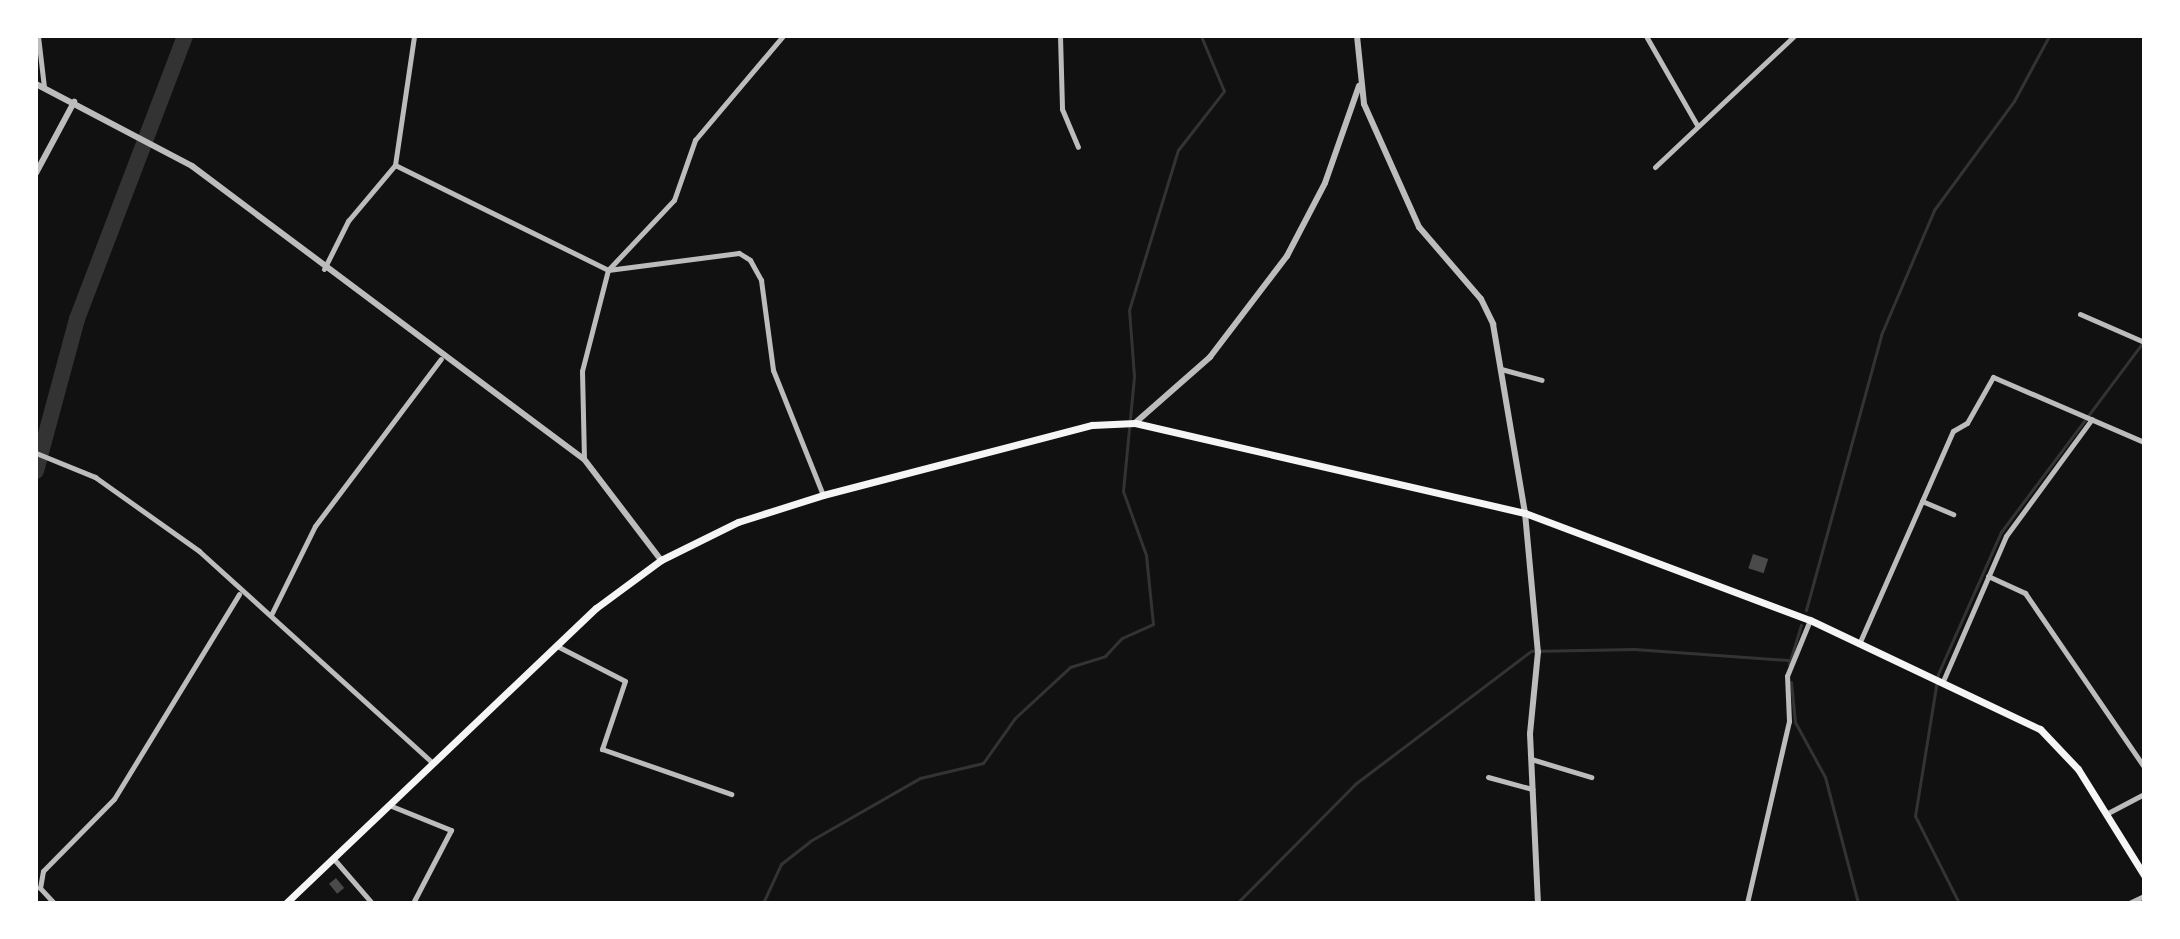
<!DOCTYPE html>
<html>
<head>
<meta charset="utf-8">
<style>
	body { margin:0 }
	#map { position:relative; width:2180px; height:939px; overflow:hidden; background:#111; font-family:"IBM Plex Sans",sans-serif }
	div>[style] { position:absolute }
	[style*='--x'] { left:calc(var(--x)*1px); top:calc(var(--y)*1px); width:calc(var(--w)*1px); rotate:calc(var(--a)*1deg) }
	.stream>* { height:3px; margin:-1.5px; padding:0 1.5px; transform-origin:1.5px; border-radius:1.5px; background:#333 }
	.river>* { height:16px; margin:-8px; padding:0 8px; transform-origin:8px; border-radius:8px; background:#333 }
	.building>* { inset:0; background:#4a4a4a; transform-origin:0 0 }
	.minor>* { height:5px; margin:-2.5px; padding:0 2.5px; transform-origin:2.5px; border-radius:2.5px; background:#bcbcbc }
	.tertiary>* { height:6px; margin:-3px; padding:0 3px; transform-origin:3px; border-radius:3px; background:#bcbcbc }
	.primary>* { height:7px; margin:-3.5px; padding:0 3.5px; transform-origin:3.5px; border-radius:3.5px; background:#f5f5f5 }
	span { translate:-50% -50%; white-space:nowrap; text-align:center; line-height:1.15; -webkit-text-stroke:7px #fff; paint-order:stroke }
	.frame { position:absolute; inset:0; border:38px solid #fff; pointer-events:none }
</style>
</head>
<body>
<div id="map">
	<div class="stream">
		<div style="--x:1806;--y:610;--w:285;--a:-74.7"></div>
		<div style="--x:1881;--y:335;--w:136;--a:-67"></div>
		<div style="--x:1934;--y:210;--w:135;--a:-53.7"></div>
		<div style="--x:2014;--y:101;--w:74;--a:-61.7"></div>
		<div style="--x:1789;--y:664;--w:41;--a:-72.9"></div>
		<div style="--x:1791;--y:682;--w:40;--a:84.3"></div>
		<div style="--x:1795;--y:722;--w:63;--a:61.4"></div>
		<div style="--x:1825;--y:777;--w:130;--a:75.3"></div>
		<div style="--x:763;--y:903;--w:43;--a:-65.2"></div>
		<div style="--x:781;--y:864;--w:37;--a:-38"></div>
		<div style="--x:810;--y:841;--w:127;--a:-29.8"></div>
		<div style="--x:920;--y:778;--w:65;--a:-13.4"></div>
		<div style="--x:983;--y:763;--w:55;--a:-54.6"></div>
		<div style="--x:1015;--y:718;--w:75;--a:-42.8"></div>
		<div style="--x:1070;--y:667;--w:37;--a:-17"></div>
		<div style="--x:1105;--y:656;--w:25;--a:-47"></div>
		<div style="--x:1122;--y:638;--w:34;--a:-24"></div>
		<div style="--x:1153;--y:624;--w:69;--a:-95.8"></div>
		<div style="--x:1146;--y:555;--w:68;--a:-109.8"></div>
		<div style="--x:1123;--y:491;--w:116;--a:-84.5"></div>
		<div style="--x:1134;--y:376;--w:66;--a:-94.3"></div>
		<div style="--x:1129;--y:310;--w:167;--a:-73"></div>
		<div style="--x:1178;--y:150;--w:75;--a:-52.1"></div>
		<div style="--x:1224;--y:91;--w:60;--a:-112.7"></div>
		<div style="--x:1237;--y:903;--w:168;--a:-45.2"></div>
		<div style="--x:1355;--y:784;--w:221;--a:-37.1"></div>
		<div style="--x:1531;--y:651;--w:103;--a:-1.1"></div>
		<div style="--x:1634;--y:649;--w:155;--a:4.1"></div>
		<div style="--x:1959;--y:903;--w:97;--a:-116.8"></div>
		<div style="--x:1915;--y:816;--w:144;--a:-80.8"></div>
		<div style="--x:1938;--y:674;--w:155;--a:-66.1"></div>
		<div style="--x:2001;--y:532;--w:239;--a:-53.2"></div>
	</div>
	<div class="river">
		<div style="--x:36;--y:471;--w:157;--a:-74.9"></div>
		<div style="--x:77;--y:319;--w:303;--a:-69.1"></div>
	</div>
	<div class="building">
		<div style="left:1753px;top:554px;width:16px;height:15px;rotate:18deg"></div>
		<div style="left:336px;top:878px;width:13px;height:9px;rotate:51deg"></div>
	</div>
	<div class="minor">
		<div style="--x:38;--y:36;--w:51;--a:83.3"></div>
		<div style="--x:1060;--y:36;--w:73;--a:88.4"></div>
		<div style="--x:1062;--y:109;--w:41;--a:67.2"></div>
		<div style="--x:1646;--y:36;--w:103;--a:60.2"></div>
		<div style="--x:395;--y:165;--w:237;--a:26.2"></div>
		<div style="--x:608;--y:270;--w:132;--a:-7.4"></div>
		<div style="--x:739;--y:253;--w:13;--a:32"></div>
		<div style="--x:750;--y:260;--w:23;--a:61"></div>
		<div style="--x:761;--y:280;--w:91;--a:82.4"></div>
		<div style="--x:773;--y:370;--w:135;--a:68.2"></div>
		<div style="--x:1655;--y:167;--w:191;--a:-43.3"></div>
		<div style="--x:324;--y:269;--w:54;--a:-63.4"></div>
		<div style="--x:348;--y:221;--w:73;--a:-50"></div>
		<div style="--x:395;--y:165;--w:130;--a:-81.6"></div>
		<div style="--x:2080;--y:314;--w:70;--a:23.6"></div>
		<div style="--x:1501;--y:369;--w:42;--a:15"></div>
		<div style="--x:36;--y:453;--w:64;--a:22.1"></div>
		<div style="--x:95;--y:477;--w:128;--a:35.4"></div>
		<div style="--x:199;--y:551;--w:316;--a:42.2"></div>
		<div style="--x:584;--y:459;--w:88;--a:-91.3"></div>
		<div style="--x:582;--y:371;--w:104;--a:-75.6"></div>
		<div style="--x:608;--y:270;--w:96;--a:-46.7"></div>
		<div style="--x:674;--y:200;--w:64;--a:-70.7"></div>
		<div style="--x:695;--y:140;--w:136;--a:-49.8"></div>
		<div style="--x:1922;--y:501;--w:34;--a:23"></div>
		<div style="--x:1988;--y:576;--w:41;--a:24.7"></div>
		<div style="--x:2025;--y:593;--w:211;--a:55.6"></div>
		<div style="--x:271;--y:615;--w:99;--a:-63.7"></div>
		<div style="--x:315;--y:526;--w:209;--a:-53"></div>
		<div style="--x:1859;--y:644;--w:233;--a:-66.2"></div>
		<div style="--x:1953;--y:431;--w:16;--a:-30"></div>
		<div style="--x:1967;--y:423;--w:53;--a:-60.5"></div>
		<div style="--x:1993;--y:377;--w:164;--a:23.3"></div>
		<div style="--x:557;--y:646;--w:76;--a:27.2"></div>
		<div style="--x:625;--y:681;--w:72;--a:108.7"></div>
		<div style="--x:602;--y:749;--w:137;--a:19.2"></div>
		<div style="--x:1943;--y:681;--w:158;--a:-66.5"></div>
		<div style="--x:2006;--y:536;--w:145;--a:-53.7"></div>
		<div style="--x:1531;--y:759;--w:63;--a:16.7"></div>
		<div style="--x:1488;--y:777;--w:46;--a:15.3"></div>
		<div style="--x:389;--y:805;--w:67;--a:22"></div>
		<div style="--x:451;--y:830;--w:82;--a:117.5"></div>
		<div style="--x:2106;--y:814;--w:43;--a:-27.8"></div>
		<div style="--x:333;--y:858;--w:60;--a:49.1"></div>
		<div style="--x:54;--y:903;--w:21;--a:-133"></div>
		<div style="--x:40;--y:888;--w:17;--a:-80"></div>
		<div style="--x:43;--y:871;--w:101;--a:-45.4"></div>
		<div style="--x:114;--y:799;--w:240;--a:-58.6"></div>
		<div style="--x:1747;--y:903;--w:187;--a:-77"></div>
		<div style="--x:1789;--y:721;--w:45;--a:-92.5"></div>
		<div style="--x:1787;--y:676;--w:61;--a:-67.7"></div>
		<div style="--x:2129;--y:903;--w:17;--a:-25"></div>
	</div>
	<div class="tertiary">
		<div style="--x:1357;--y:36;--w:68;--a:84.1"></div>
		<div style="--x:1364;--y:104;--w:135;--a:65.9"></div>
		<div style="--x:1419;--y:227;--w:95;--a:49.3"></div>
		<div style="--x:1481;--y:299;--w:28;--a:64"></div>
		<div style="--x:1493;--y:324;--w:192;--a:80.4"></div>
		<div style="--x:1525;--y:513;--w:140;--a:84.7"></div>
		<div style="--x:1538;--y:652;--w:82;--a:95.6"></div>
		<div style="--x:1530;--y:734;--w:169;--a:87.3"></div>
		<div style="--x:36;--y:84;--w:176;--a:27.7"></div>
		<div style="--x:192;--y:166;--w:489;--a:36.8"></div>
		<div style="--x:584;--y:459;--w:127;--a:52.7"></div>
		<div style="--x:36;--y:173;--w:81;--a:-61.8"></div>
		<div style="--x:1135;--y:423;--w:100;--a:-41.3"></div>
		<div style="--x:1210;--y:357;--w:127;--a:-52.7"></div>
		<div style="--x:1287;--y:256;--w:82;--a:-62.5"></div>
		<div style="--x:1325;--y:183;--w:103;--a:-70.7"></div>
	</div>
	<div class="primary">
		<div style="--x:286;--y:903;--w:428;--a:-43.6"></div>
		<div style="--x:596;--y:608;--w:81;--a:-36.4"></div>
		<div style="--x:661;--y:560;--w:86;--a:-26.3"></div>
		<div style="--x:738;--y:522;--w:89;--a:-17.6"></div>
		<div style="--x:823;--y:495;--w:278;--a:-14.6"></div>
		<div style="--x:1092;--y:425;--w:43;--a:-2.7"></div>
		<div style="--x:1135;--y:423;--w:400;--a:13"></div>
		<div style="--x:1525;--y:513;--w:304;--a:20.6"></div>
		<div style="--x:1810;--y:620;--w:255;--a:25.4"></div>
		<div style="--x:2040;--y:729;--w:55;--a:46.5"></div>
		<div style="--x:2078;--y:769;--w:125;--a:58.1"></div>
	</div>
	<div class="frame"></div>
</div>
</body>
</html>
